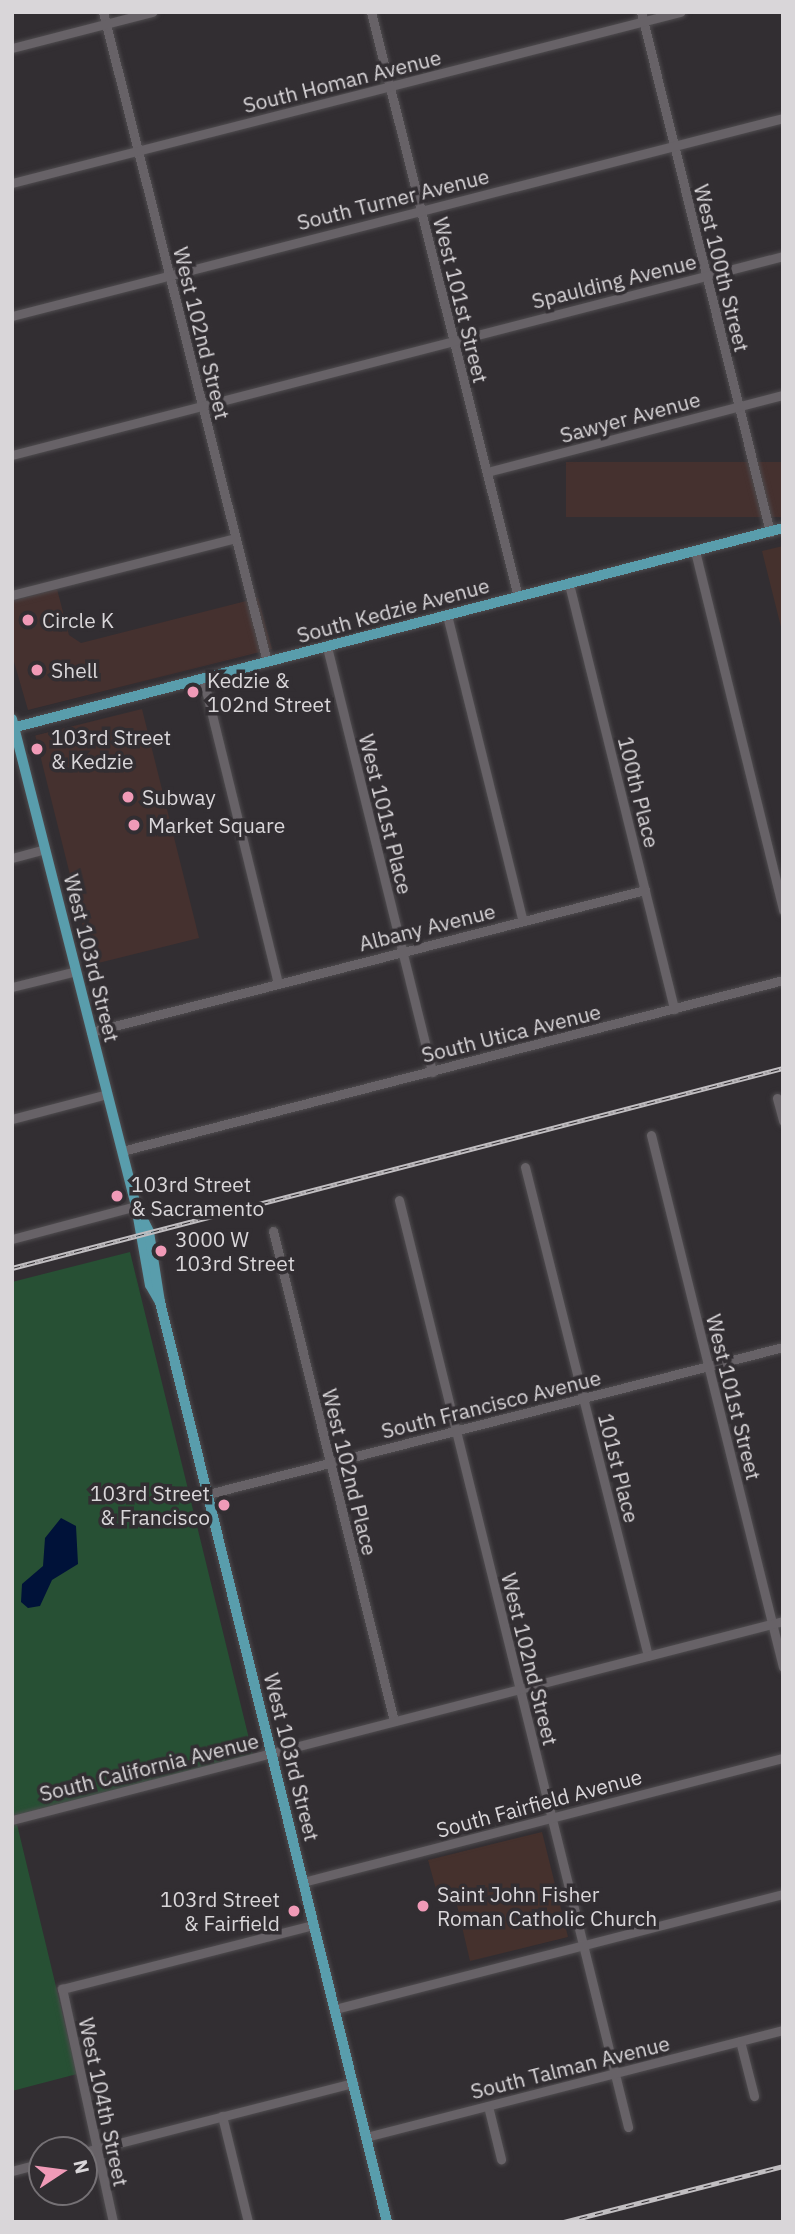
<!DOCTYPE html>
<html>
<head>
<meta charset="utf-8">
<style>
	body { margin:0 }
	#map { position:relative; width:795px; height:2234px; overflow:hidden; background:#322e32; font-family:"IBM Plex Sans",sans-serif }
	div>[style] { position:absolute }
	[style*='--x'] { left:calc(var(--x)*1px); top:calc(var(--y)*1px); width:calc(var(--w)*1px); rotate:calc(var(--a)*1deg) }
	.commercial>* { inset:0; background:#45312f; transform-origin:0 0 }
	.education>* { inset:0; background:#45312d }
	.green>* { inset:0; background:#275034 }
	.water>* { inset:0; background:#001239 }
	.roads { filter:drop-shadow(0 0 2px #4f4c4f) drop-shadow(0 0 2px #4f4c4f) }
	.minor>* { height:9px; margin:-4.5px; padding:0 4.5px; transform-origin:4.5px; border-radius:4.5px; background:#676267 }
	.major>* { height:10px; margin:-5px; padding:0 5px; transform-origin:5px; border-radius:5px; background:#599dac }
	.rail>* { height:5px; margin-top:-2.5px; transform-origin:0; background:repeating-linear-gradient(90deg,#322e32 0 8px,#c1bec1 0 16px); box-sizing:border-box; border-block:2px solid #c1bec1 }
	.dots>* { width:19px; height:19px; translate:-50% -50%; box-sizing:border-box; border:4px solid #322e32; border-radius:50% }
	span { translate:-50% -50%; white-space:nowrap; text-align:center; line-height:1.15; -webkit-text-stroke:7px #322e32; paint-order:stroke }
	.street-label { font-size:21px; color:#d9d6d9 }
	.poi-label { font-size:21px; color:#d9d6d9 }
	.left { translate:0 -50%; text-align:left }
	.right { translate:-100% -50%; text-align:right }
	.frame { position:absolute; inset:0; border:14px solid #d9d6d9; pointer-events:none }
	.north { position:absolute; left:28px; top:2136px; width:70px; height:70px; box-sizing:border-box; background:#322e32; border:2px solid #757175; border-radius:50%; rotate:77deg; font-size:19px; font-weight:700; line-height:28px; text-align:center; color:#d9d6d9 }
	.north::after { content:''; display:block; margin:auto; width:24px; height:32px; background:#f09ab7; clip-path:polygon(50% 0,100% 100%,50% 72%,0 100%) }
</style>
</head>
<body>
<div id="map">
	<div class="commercial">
		<div style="left:783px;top:462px;width:55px;height:217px;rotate:90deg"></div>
		<div style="clip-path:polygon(57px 589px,69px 635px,81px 643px,258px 598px,272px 649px,28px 710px,12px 655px,12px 601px)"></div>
		<div style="left:142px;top:709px;width:236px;height:110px;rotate:76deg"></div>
	</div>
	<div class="education">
		<div style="clip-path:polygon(783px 546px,783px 635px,762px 551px)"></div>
		<div style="clip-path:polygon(542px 1832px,568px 1937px,470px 1961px,456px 1901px,440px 1904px,428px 1860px)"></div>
	</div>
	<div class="green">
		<div style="clip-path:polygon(130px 1252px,253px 1755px,15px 1816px,77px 2074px,12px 2091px,12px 1282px)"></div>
	</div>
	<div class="water">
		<div style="clip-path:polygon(61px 1518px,76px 1526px,78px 1564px,52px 1580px,40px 1606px,28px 1608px,21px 1602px,22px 1584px,43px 1566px,45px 1538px)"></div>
	</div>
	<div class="roads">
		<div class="minor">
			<div style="--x:103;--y:12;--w:670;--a:75.84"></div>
			<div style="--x:371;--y:12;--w:603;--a:75.89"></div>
			<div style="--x:641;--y:12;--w:536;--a:76.07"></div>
			<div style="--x:12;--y:48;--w:145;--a:-14.4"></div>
			<div style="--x:12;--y:183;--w:690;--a:-14.36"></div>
			<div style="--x:12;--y:316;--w:796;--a:-14.4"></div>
			<div style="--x:12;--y:455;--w:796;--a:-14.47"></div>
			<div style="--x:487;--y:472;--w:306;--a:-14.6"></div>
			<div style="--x:695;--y:551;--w:370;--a:76.2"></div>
			<div style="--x:569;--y:584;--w:438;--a:76.1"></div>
			<div style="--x:12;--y:595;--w:230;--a:-14.3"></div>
			<div style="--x:447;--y:615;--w:315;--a:76.1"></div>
			<div style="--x:327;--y:647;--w:438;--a:76.1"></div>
			<div style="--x:203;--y:678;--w:314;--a:76.2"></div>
			<div style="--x:12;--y:858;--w:34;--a:-15"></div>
			<div style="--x:12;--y:987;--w:66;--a:-14"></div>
			<div style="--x:91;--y:1032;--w:572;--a:-14.38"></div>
			<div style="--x:777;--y:1098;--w:24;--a:75"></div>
			<div style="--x:12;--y:1119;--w:98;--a:-14.7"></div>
			<div style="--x:651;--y:1135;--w:548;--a:76.07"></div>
			<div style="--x:122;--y:1151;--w:683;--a:-14.5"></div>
			<div style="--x:525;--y:1167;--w:504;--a:75.88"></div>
			<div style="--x:399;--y:1200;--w:955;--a:76.12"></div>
			<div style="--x:273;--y:1231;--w:505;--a:76.13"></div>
			<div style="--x:12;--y:1239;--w:128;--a:-14.9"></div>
			<div style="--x:208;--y:1494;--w:593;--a:-14.34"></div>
			<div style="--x:12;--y:1820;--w:796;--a:-14.47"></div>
			<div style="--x:303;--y:1882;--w:496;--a:-14.5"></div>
			<div style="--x:335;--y:2009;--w:463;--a:-14.4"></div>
			<div style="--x:740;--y:2041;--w:57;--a:75.7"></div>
			<div style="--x:488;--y:2106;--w:55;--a:76.2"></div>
			<div style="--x:222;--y:2116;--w:109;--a:76.2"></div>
			<div style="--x:366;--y:2137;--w:431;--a:-14.4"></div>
			<div style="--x:84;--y:2152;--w:278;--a:-14.4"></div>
			<div style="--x:12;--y:2171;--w:31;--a:-15"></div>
			<div style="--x:113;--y:2222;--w:239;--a:-102.3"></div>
			<div style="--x:62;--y:1989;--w:260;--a:-14.3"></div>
		</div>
		<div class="major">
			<div style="--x:12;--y:719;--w:503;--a:75.71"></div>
			<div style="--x:136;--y:1206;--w:80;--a:80"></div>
			<div style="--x:150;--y:1285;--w:20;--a:60"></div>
			<div style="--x:12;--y:728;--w:797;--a:-14.54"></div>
			<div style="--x:136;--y:1206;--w:29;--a:63"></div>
			<div style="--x:149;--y:1232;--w:71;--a:81.1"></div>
			<div style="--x:160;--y:1302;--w:948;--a:76.14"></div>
		</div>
	</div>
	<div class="rail">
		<div style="--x:12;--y:1268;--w:797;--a:-14.54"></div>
		<div style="--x:564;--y:2222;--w:226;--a:-14.3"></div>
	</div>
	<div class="dots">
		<div style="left:28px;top:620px;background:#f09ab7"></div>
		<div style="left:37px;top:670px;background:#f09ab7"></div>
		<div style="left:193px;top:692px;background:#f09ab7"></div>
		<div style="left:37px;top:749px;background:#f09ab7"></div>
		<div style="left:128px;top:797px;background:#f09ab7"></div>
		<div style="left:134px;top:825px;background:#f09ab7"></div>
		<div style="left:117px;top:1196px;background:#f09ab7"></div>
		<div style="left:161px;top:1251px;background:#f09ab7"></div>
		<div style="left:224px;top:1505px;background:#f09ab7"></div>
		<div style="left:423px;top:1906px;background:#f09ab7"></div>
		<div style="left:294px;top:1911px;background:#f09ab7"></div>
	</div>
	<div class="street-label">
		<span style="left:342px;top:81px;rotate:-14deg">South Homan Avenue</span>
		<span style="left:393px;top:199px;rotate:-14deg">South Turner Avenue</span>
		<span style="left:722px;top:268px;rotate:76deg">West 100th Street</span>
		<span style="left:614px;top:281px;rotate:-14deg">Spaulding Avenue</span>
		<span style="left:461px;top:300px;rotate:76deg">West 101st Street</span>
		<span style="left:202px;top:333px;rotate:76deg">West 102nd Street</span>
		<span style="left:630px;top:417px;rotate:-15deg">Sawyer Avenue</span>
		<span style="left:393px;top:610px;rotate:-15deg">South Kedzie Avenue</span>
		<span style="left:639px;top:792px;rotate:76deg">100th Place</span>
		<span style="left:386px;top:814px;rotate:76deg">West 101st Place</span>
		<span style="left:427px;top:927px;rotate:-14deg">Albany Avenue</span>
		<span style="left:92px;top:958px;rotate:76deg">West 103rd Street</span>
		<span style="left:511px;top:1033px;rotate:-14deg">South Utica Avenue</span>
		<span style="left:734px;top:1397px;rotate:76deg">West 101st Street</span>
		<span style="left:491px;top:1404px;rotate:-14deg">South Francisco Avenue</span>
		<span style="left:619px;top:1468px;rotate:76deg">101st Place</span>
		<span style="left:350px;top:1472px;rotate:76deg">West 102nd Place</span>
		<span style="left:530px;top:1659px;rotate:76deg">West 102nd Street</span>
		<span style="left:292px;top:1757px;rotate:76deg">West 103rd Street</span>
		<span style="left:149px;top:1767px;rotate:-14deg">South California Avenue</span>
		<span style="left:539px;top:1803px;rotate:-15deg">South Fairfield Avenue</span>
		<span style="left:570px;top:2067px;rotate:-14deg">South Talman Avenue</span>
		<span style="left:104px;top:2102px;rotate:78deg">West 104th Street</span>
	</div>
	<div class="poi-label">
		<span class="left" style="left:42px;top:620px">Circle K</span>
		<span class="left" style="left:51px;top:670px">Shell</span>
		<span class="left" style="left:207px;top:692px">Kedzie &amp;<br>102nd Street</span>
		<span class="left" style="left:51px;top:749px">103rd Street<br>&amp; Kedzie</span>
		<span class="left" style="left:142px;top:797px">Subway</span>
		<span class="left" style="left:148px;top:825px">Market Square</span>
		<span class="left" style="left:131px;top:1196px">103rd Street<br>&amp; Sacramento</span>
		<span class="left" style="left:175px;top:1251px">3000 W<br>103rd Street</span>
		<span class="right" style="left:210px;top:1505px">103rd Street<br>&amp; Francisco</span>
		<span class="left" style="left:437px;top:1906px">Saint John Fisher<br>Roman Catholic Church</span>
		<span class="right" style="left:280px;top:1911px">103rd Street<br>&amp; Fairfield</span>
	</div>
	<div class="frame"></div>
	<div class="north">N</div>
</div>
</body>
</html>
